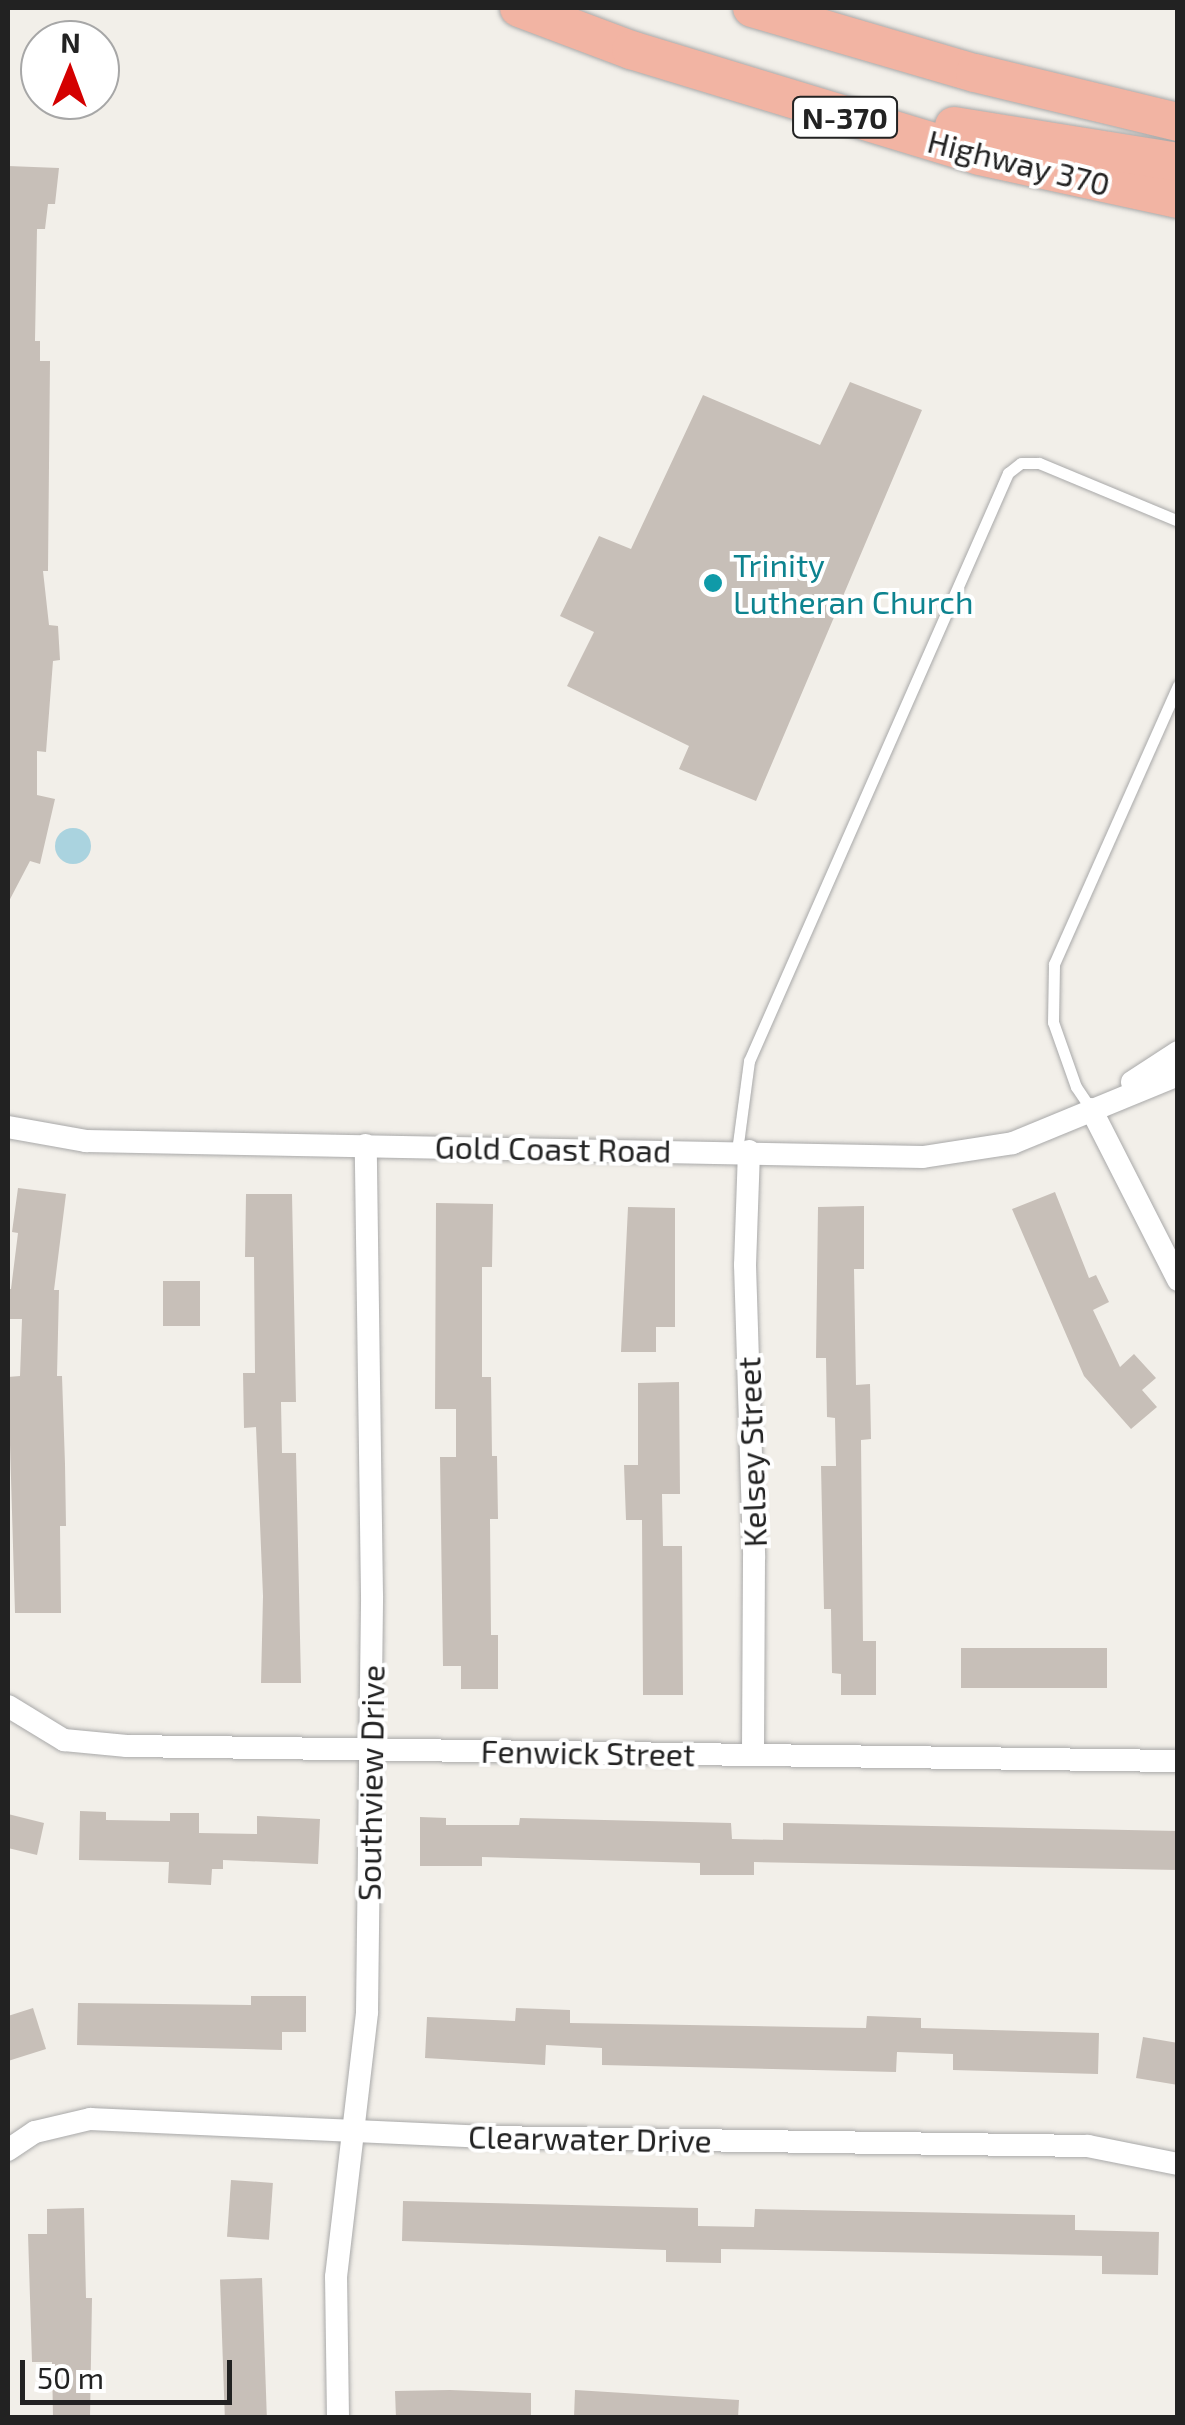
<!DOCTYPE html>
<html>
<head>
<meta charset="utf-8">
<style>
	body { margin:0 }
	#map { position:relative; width:1185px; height:2425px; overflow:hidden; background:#f2efe9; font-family:"Exo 2",sans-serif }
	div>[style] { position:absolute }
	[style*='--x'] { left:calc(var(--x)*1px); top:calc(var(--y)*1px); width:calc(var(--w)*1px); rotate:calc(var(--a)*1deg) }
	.water>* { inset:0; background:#aad3df }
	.round { border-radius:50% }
	.building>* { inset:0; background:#c7bfb8; transform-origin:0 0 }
	.roads { filter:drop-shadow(0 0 2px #a9a9a9) drop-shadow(0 0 2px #a9a9a9) }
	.service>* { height:11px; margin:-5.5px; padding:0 5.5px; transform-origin:5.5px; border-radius:5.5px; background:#fff }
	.minor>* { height:22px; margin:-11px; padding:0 11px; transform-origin:11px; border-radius:11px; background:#fff }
	.trunk>* { height:38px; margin:-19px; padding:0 19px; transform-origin:19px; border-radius:19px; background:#f2b4a3 }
	.dots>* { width:28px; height:28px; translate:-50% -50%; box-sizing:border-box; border:5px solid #fff; border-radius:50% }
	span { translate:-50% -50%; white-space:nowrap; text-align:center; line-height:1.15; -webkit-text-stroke:8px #fff; paint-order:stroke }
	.shield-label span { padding:2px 8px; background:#fff; border:2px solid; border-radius:8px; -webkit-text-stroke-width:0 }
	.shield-label { font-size:30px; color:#222; font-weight:700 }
	.street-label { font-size:32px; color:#222 }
	.culture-label { font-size:32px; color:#0d838f }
	.left { translate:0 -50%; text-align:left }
	.frame { position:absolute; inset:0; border:10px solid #222; pointer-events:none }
	.north { position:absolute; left:20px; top:20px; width:100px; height:100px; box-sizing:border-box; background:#fff; border:2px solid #a7a7a7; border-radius:50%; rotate:1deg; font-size:28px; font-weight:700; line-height:40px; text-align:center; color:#222 }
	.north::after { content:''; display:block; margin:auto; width:35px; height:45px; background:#d40000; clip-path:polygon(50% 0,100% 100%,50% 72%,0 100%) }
	.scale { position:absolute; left:20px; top:2360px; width:212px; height:45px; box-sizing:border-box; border:5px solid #222; border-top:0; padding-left:12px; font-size:30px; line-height:35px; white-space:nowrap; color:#222; -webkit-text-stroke:8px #fff; paint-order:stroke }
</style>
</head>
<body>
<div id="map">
	<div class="water">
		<div class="round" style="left:55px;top:828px;width:36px;height:36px"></div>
	</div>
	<div class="building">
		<div style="clip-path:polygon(8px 166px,59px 168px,55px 204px,48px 204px,45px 229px,37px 229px,35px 341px,40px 341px,40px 361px,50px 361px,48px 571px,43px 571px,49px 625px,58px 626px,60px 660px,53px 661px,46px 752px,37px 751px,37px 795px,55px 799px,40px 864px,30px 861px,8px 903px)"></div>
		<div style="clip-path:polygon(850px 382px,922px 410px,756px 801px,679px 769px,689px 746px,567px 686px,594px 632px,560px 616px,599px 536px,631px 549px,703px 395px,820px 445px)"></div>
		<div style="clip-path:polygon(18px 1188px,66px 1194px,54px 1290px,59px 1290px,57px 1376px,62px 1376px,65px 1464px,66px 1526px,60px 1526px,61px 1613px,15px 1613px,8px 1377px,20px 1376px,22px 1319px,8px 1319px,8px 1289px,11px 1289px,18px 1233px,12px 1232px)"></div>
		<div style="clip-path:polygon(1055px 1192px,1089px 1278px,1096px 1275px,1109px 1302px,1093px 1310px,1120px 1367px,1134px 1354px,1156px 1378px,1142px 1390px,1157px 1407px,1131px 1429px,1084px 1376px,1012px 1209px)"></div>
		<div style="clip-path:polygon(246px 1194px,292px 1194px,296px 1402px,281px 1402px,282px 1453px,296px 1453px,301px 1683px,261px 1683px,263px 1596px,256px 1427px,244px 1428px,243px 1373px,255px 1373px,254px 1257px,245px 1257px)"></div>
		<div style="clip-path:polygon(436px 1203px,493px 1204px,492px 1267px,482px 1267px,482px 1377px,491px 1377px,492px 1456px,497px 1456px,498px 1519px,490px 1519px,491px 1635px,498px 1635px,498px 1689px,461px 1689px,461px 1666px,443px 1666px,440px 1457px,456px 1457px,456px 1409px,435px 1409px)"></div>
		<div style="clip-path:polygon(864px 1206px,864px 1269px,854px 1269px,856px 1385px,870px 1384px,871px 1439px,861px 1440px,863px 1641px,876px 1641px,876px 1695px,841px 1695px,841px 1674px,832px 1673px,831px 1609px,824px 1609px,821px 1466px,836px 1466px,835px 1418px,827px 1417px,826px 1358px,816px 1358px,818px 1207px)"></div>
		<div style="clip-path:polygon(628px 1207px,675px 1208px,675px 1327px,656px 1327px,656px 1352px,621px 1352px)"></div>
		<div style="left:163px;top:1281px;width:37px;height:45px"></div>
		<div style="clip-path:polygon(679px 1382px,680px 1494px,662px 1494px,663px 1546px,682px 1546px,683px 1695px,643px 1695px,642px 1520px,626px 1520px,624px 1465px,638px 1465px,638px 1383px)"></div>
		<div style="left:961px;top:1648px;width:146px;height:40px"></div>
		<div style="clip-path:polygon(80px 1811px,106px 1812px,106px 1820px,170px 1821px,170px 1813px,199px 1813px,199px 1833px,257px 1834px,257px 1816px,320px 1819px,318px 1864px,223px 1860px,223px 1869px,212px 1869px,211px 1885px,168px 1883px,169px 1862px,79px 1860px)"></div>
		<div style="clip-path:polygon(8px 1814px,44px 1823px,37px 1855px,8px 1848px)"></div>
		<div style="clip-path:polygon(420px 1817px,446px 1818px,446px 1825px,519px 1825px,520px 1818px,731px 1823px,732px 1839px,783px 1840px,783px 1823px,1178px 1831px,1178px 1870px,754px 1862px,754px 1875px,700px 1875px,700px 1863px,482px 1857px,482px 1866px,420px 1866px)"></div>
		<div style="clip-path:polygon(251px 1996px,306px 1996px,306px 2032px,282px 2032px,282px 2050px,77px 2045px,78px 2003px,251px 2005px)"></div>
		<div style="clip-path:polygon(33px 2008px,46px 2049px,8px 2061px,8px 2016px)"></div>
		<div style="clip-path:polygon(516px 2008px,570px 2010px,570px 2023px,866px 2028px,867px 2016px,921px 2018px,921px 2028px,1099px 2033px,1098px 2074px,953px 2070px,953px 2054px,897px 2052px,896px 2072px,602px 2065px,602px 2048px,546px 2045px,545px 2065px,425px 2058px,427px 2017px,515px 2021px)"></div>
		<div style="clip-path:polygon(1143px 2037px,1178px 2043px,1178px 2085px,1136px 2078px)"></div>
		<div style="left:231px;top:2180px;width:42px;height:57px;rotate:4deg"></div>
		<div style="clip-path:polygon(403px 2201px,698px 2208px,698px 2226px,754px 2227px,755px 2209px,1075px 2215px,1075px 2230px,1159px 2232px,1158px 2275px,1102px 2274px,1102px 2256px,721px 2249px,721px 2263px,666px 2262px,666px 2250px,402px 2241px)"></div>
		<div style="clip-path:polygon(84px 2208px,86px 2298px,92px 2298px,90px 2418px,53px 2418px,52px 2362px,32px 2362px,28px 2234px,47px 2234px,47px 2209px)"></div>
		<div style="left:262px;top:2278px;width:140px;height:42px;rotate:88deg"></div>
		<div style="clip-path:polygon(450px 2390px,531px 2393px,531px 2418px,396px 2418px,395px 2391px)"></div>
		<div style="clip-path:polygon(575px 2390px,739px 2400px,738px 2418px,574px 2418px)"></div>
	</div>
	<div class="roads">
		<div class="service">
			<div style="--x:1091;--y:1109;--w:27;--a:-124"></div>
			<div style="--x:1076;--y:1087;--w:69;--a:-109.5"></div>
			<div style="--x:1053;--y:1022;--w:58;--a:-89"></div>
			<div style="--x:1054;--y:964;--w:305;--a:-66"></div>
			<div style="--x:737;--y:1151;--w:91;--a:-82.4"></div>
			<div style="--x:749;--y:1061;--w:643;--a:-66.23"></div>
			<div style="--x:1008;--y:473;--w:16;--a:-38"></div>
			<div style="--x:1021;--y:463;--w:18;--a:0"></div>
			<div style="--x:1039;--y:463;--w:151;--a:22.6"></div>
		</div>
		<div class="minor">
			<div style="--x:1132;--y:1082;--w:55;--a:-33.1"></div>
			<div style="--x:1091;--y:1109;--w:192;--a:63"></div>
			<div style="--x:8;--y:1127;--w:79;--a:10.2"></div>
			<div style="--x:86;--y:1141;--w:837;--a:1.1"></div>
			<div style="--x:923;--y:1157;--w:91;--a:-8.8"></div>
			<div style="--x:1013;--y:1143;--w:178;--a:-22.4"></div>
			<div style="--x:749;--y:1151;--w:114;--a:92"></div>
			<div style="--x:745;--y:1265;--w:293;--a:88.2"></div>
			<div style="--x:754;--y:1558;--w:196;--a:90.3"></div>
			<div style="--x:8;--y:1706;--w:66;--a:31.3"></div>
			<div style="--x:64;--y:1740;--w:63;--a:5.4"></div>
			<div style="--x:127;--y:1746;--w:1051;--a:0.82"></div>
			<div style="--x:8;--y:2150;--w:32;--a:-34"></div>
			<div style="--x:35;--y:2132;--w:57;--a:-13.3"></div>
			<div style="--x:90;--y:2119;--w:398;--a:2.6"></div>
			<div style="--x:488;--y:2137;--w:600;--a:0.86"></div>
			<div style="--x:1088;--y:2146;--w:92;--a:11.3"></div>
			<div style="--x:338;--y:2418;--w:141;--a:-90.8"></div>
			<div style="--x:336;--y:2277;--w:267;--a:-83.3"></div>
			<div style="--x:367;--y:2012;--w:416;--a:-89.3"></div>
			<div style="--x:372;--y:1596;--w:451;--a:-90.8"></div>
		</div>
		<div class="trunk">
			<div style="--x:519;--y:8;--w:120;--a:20.6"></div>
			<div style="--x:631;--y:50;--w:364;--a:16.9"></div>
			<div style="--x:979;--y:156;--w:204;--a:12.2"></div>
			<div style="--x:752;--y:8;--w:232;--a:16.3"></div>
			<div style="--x:975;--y:73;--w:209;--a:13.6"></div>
			<div style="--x:954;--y:126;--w:227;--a:9.1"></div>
		</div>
	</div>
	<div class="dots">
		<div style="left:713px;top:583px;background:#0f9aa8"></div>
	</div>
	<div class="shield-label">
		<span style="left:845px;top:117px">N-370</span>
	</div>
	<div class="street-label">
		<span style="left:1019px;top:162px;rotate:14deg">Highway 370</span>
		<span style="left:553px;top:1148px;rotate:1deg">Gold Coast Road</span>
		<span style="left:751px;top:1452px;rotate:-92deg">Kelsey Street</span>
		<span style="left:588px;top:1752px;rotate:1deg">Fenwick Street</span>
		<span style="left:370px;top:1783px;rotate:-89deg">Southview Drive</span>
		<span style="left:590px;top:2138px;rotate:1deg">Clearwater Drive</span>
	</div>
	<div class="culture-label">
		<span class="left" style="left:733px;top:583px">Trinity<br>Lutheran Church</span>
	</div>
	<div class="frame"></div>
	<div class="north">N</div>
	<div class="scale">50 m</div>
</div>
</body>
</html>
